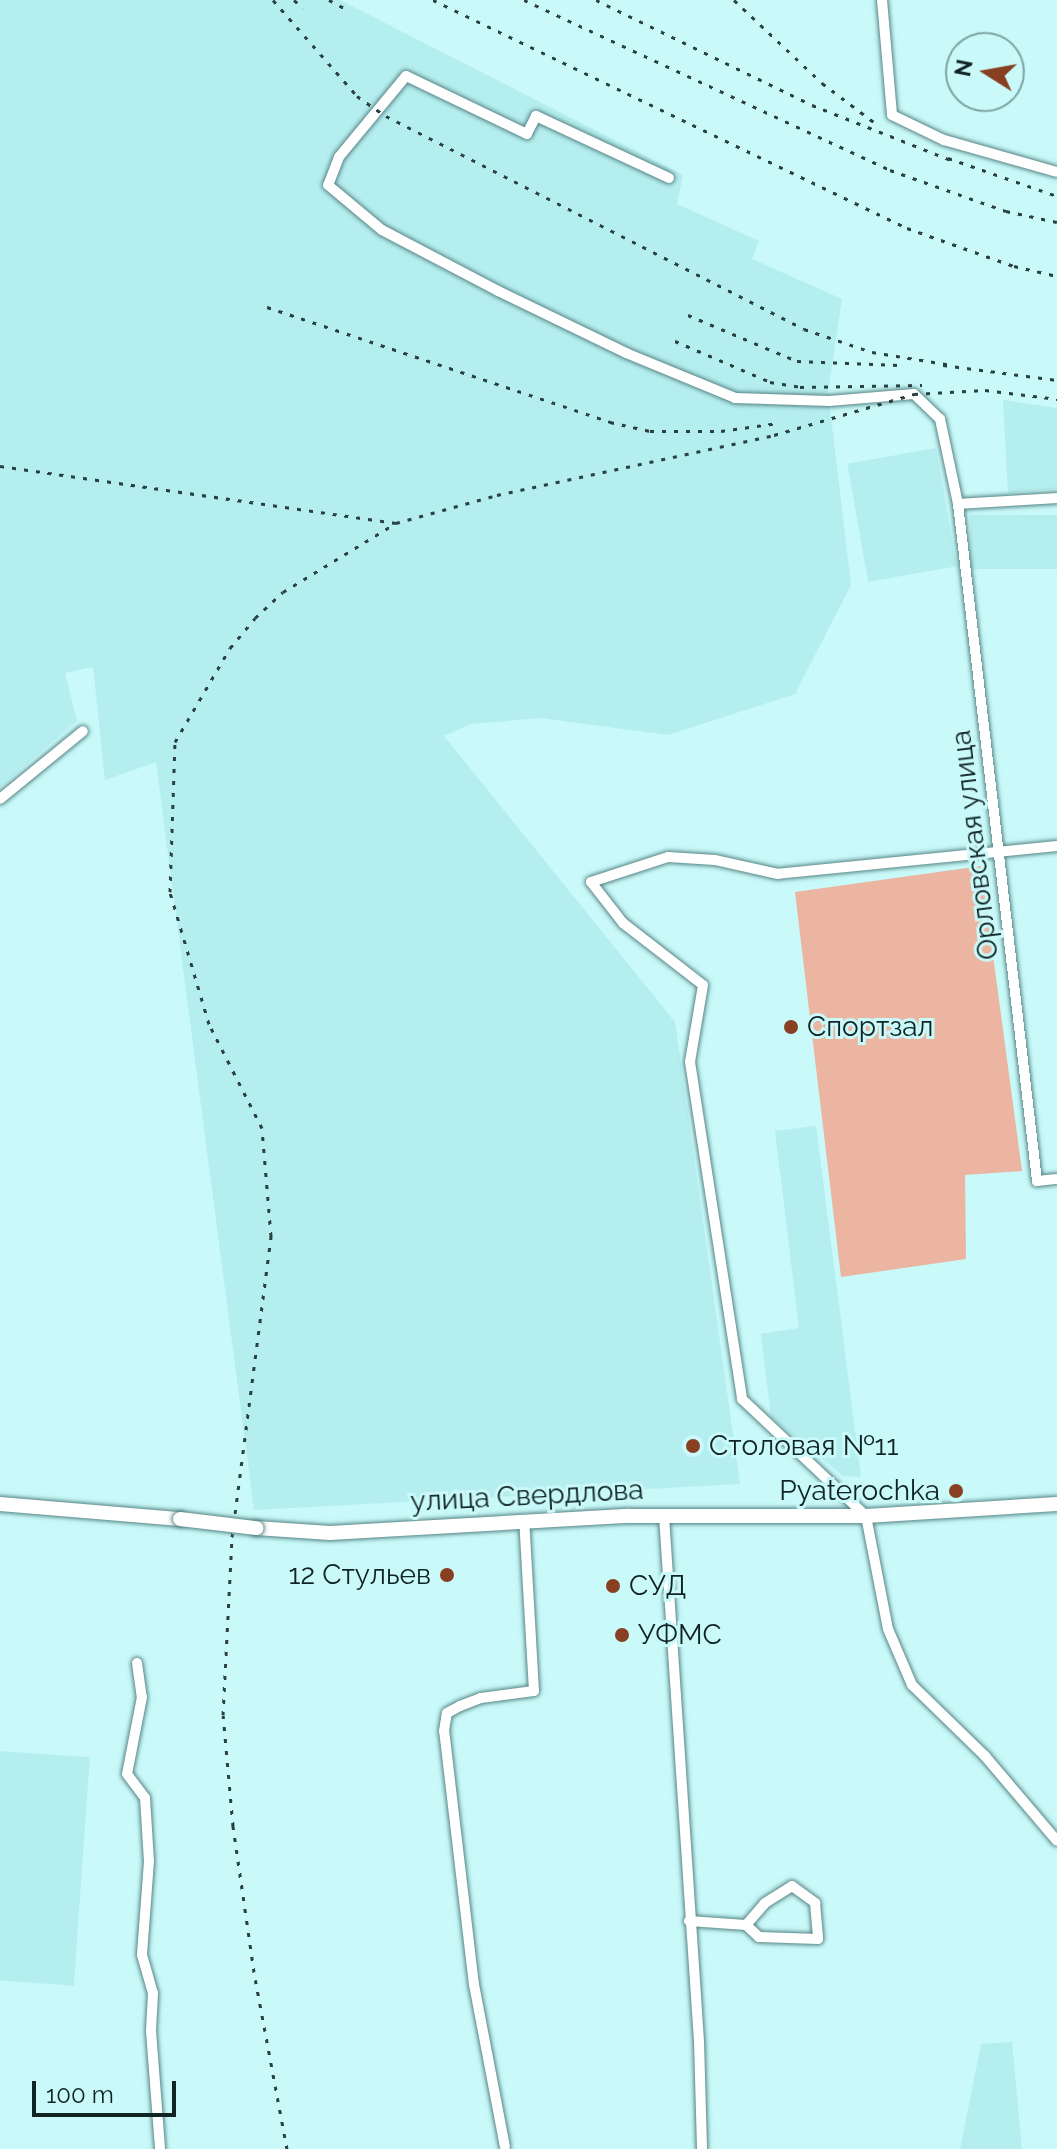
<!DOCTYPE html>
<html>
<head>
<meta charset="utf-8">
<style>
	body { margin:0 }
	#map { position:relative; width:1057px; height:2149px; overflow:hidden; background:#c9f9f9; font-family:Raleway,sans-serif }
	div>[style] { position:absolute }
	[style*='--x'] { left:calc(var(--x)*1px); top:calc(var(--y)*1px); width:calc(var(--w)*1px); rotate:calc(var(--a)*1deg) }
	.built>* { inset:0; background:#b5eeef; transform-origin:0 0 }
	.green>* { inset:0; background:#ebb5a1 }
	.roads { filter:drop-shadow(0 0 2px #588585) drop-shadow(0 0 2px #588585) }
	.minor>* { height:10px; margin:-5px; padding:0 5px; transform-origin:5px; border-radius:5px; background:#fff }
	.secondary>* { height:14px; margin:-7px; padding:0 7px; transform-origin:7px; border-radius:7px; background:#fff }
	.rail>* { height:3px; margin-top:-1.5px; transform-origin:0; background:repeating-linear-gradient(90deg,#2a4141 0 4px,transparent 0 12px) }
	.bridges { filter:drop-shadow(0 0 2px #588585) drop-shadow(0 0 2px #588585) }
	.secondary-bridge>* { height:14px; margin:-7px; padding:0 7px; transform-origin:7px; border-radius:7px; background:#fff }
	.dots>* { width:22px; height:22px; translate:-50% -50%; box-sizing:border-box; border:4px solid #c9f9f9; border-radius:50% }
	span { translate:-50% -50%; white-space:nowrap; text-align:center; line-height:1.15; -webkit-text-stroke:6px #c9f9f9; paint-order:stroke }
	.street-label { font-size:28px; color:#112424 }
	.poi-label { font-size:28px; color:#112424 }
	.left { translate:0 -50%; text-align:left }
	.right { translate:-100% -50%; text-align:right }
	.north { position:absolute; left:945px; top:32px; width:80px; height:80px; box-sizing:border-box; background:#c9f9f9; border:2px solid #7fa4a4; border-radius:50%; rotate:281deg; font-size:22px; font-weight:700; line-height:32px; text-align:center; color:#112424 }
	.north::after { content:''; display:block; margin:auto; width:28px; height:36px; background:#883f22; clip-path:polygon(50% 0,100% 100%,50% 72%,0 100%) }
	.scale { position:absolute; left:32px; top:2081px; width:144px; height:36px; box-sizing:border-box; border:4px solid #112424; border-top:0; padding-left:10px; font-size:24px; line-height:28px; white-space:nowrap; color:#112424; -webkit-text-stroke:6px #c9f9f9; paint-order:stroke }
</style>
</head>
<body>
<div id="map">
	<div class="built">
		<div style="clip-path:polygon(0 0,340px 0,683px 175px,677px 204px,759px 241px,752px 259px,842px 299px,828px 392px,851px 585px,795px 694px,668px 735px,541px 718px,471px 724px,444px 736px,675px 1022px,740px 1484px,254px 1510px,156px 762px,105px 780px,93px 667px,65px 673px,77px 721px,0 787px)"></div>
		<div style="clip-path:polygon(1003px 400px,1057px 408px,1057px 489px,1008px 493px)"></div>
		<div style="left:936px;top:448px;width:120px;height:90px;rotate:80deg"></div>
		<div style="left:1057px;top:515px;width:54px;height:87px;rotate:90deg"></div>
		<div style="clip-path:polygon(816px 1126px,861px 1477px,843px 1476px,771px 1417px,761px 1334px,799px 1328px,775px 1131px)"></div>
		<div style="left:0;top:1751px;width:90px;height:229px;rotate:4deg"></div>
		<div style="clip-path:polygon(1012px 2042px,1022px 2149px,960px 2149px,981px 2044px)"></div>
	</div>
	<div class="green">
		<div style="clip-path:polygon(981px 866px,1022px 1171px,965px 1175px,966px 1259px,841px 1277px,795px 892px)"></div>
	</div>
	<div class="roads">
		<div class="minor">
			<div style="--x:882;--y:0;--w:115;--a:85"></div>
			<div style="--x:892;--y:115;--w:58;--a:25.7"></div>
			<div style="--x:944;--y:140;--w:117;--a:15.8"></div>
			<div style="--x:669;--y:178;--w:147;--a:-155"></div>
			<div style="--x:536;--y:116;--w:20;--a:117"></div>
			<div style="--x:527;--y:134;--w:134;--a:-154.4"></div>
			<div style="--x:406;--y:76;--w:105;--a:129.6"></div>
			<div style="--x:339;--y:157;--w:30;--a:111"></div>
			<div style="--x:328;--y:185;--w:70;--a:39.8"></div>
			<div style="--x:382;--y:230;--w:131;--a:27.7"></div>
			<div style="--x:498;--y:291;--w:142;--a:25.8"></div>
			<div style="--x:626;--y:353;--w:118;--a:22.4"></div>
			<div style="--x:735;--y:398;--w:94;--a:1.8"></div>
			<div style="--x:829;--y:401;--w:85;--a:-4.7"></div>
			<div style="--x:914;--y:394;--w:36;--a:44"></div>
			<div style="--x:940;--y:419;--w:87;--a:78"></div>
			<div style="--x:958;--y:504;--w:682;--a:83.34"></div>
			<div style="--x:1037;--y:1181;--w:20;--a:-6"></div>
			<div style="--x:958;--y:504;--w:99;--a:-3.5"></div>
			<div style="--x:0;--y:799;--w:107;--a:-39.3"></div>
			<div style="--x:1057;--y:846;--w:280;--a:174.3"></div>
			<div style="--x:778;--y:874;--w:65;--a:-167.5"></div>
			<div style="--x:715;--y:860;--w:47;--a:-176.3"></div>
			<div style="--x:668;--y:857;--w:81;--a:162"></div>
			<div style="--x:591;--y:882;--w:52;--a:52"></div>
			<div style="--x:623;--y:923;--w:101;--a:37.8"></div>
			<div style="--x:703;--y:985;--w:78;--a:99.6"></div>
			<div style="--x:690;--y:1062;--w:341;--a:81.2"></div>
			<div style="--x:742;--y:1399;--w:170;--a:43.3"></div>
			<div style="--x:866;--y:1516;--w:115;--a:79"></div>
			<div style="--x:888;--y:1629;--w:61;--a:66.8"></div>
			<div style="--x:912;--y:1685;--w:102;--a:44.2"></div>
			<div style="--x:985;--y:1756;--w:111;--a:49.7"></div>
			<div style="--x:664;--y:1516;--w:526;--a:86.19"></div>
			<div style="--x:699;--y:2041;--w:108;--a:88.4"></div>
			<div style="--x:137;--y:1663;--w:34;--a:82"></div>
			<div style="--x:142;--y:1697;--w:78;--a:101"></div>
			<div style="--x:127;--y:1774;--w:30;--a:53"></div>
			<div style="--x:145;--y:1798;--w:63;--a:86.4"></div>
			<div style="--x:149;--y:1861;--w:94;--a:94.3"></div>
			<div style="--x:142;--y:1955;--w:40;--a:74"></div>
			<div style="--x:153;--y:1993;--w:38;--a:93"></div>
			<div style="--x:151;--y:2031;--w:118;--a:85.6"></div>
			<div style="--x:689;--y:1921;--w:57;--a:4"></div>
			<div style="--x:746;--y:1925;--w:29;--a:-49"></div>
			<div style="--x:765;--y:1903;--w:32;--a:-32"></div>
			<div style="--x:792;--y:1886;--w:29;--a:36"></div>
			<div style="--x:815;--y:1903;--w:36;--a:85"></div>
			<div style="--x:818;--y:1939;--w:59;--a:-178.1"></div>
			<div style="--x:759;--y:1937;--w:18;--a:-137"></div>
			<div style="--x:505;--y:2147;--w:165;--a:-100.8"></div>
			<div style="--x:474;--y:1985;--w:256;--a:-96.7"></div>
			<div style="--x:444;--y:1731;--w:18;--a:-81"></div>
			<div style="--x:447;--y:1713;--w:15;--a:-28"></div>
			<div style="--x:460;--y:1706;--w:22;--a:-21"></div>
			<div style="--x:481;--y:1698;--w:53;--a:-7.5"></div>
			<div style="--x:534;--y:1691;--w:171;--a:-93.3"></div>
		</div>
		<div class="secondary">
			<div style="--x:0;--y:1504;--w:181;--a:4.8"></div>
			<div style="--x:256;--y:1528;--w:74;--a:3.9"></div>
			<div style="--x:330;--y:1533;--w:299;--a:-3.3"></div>
			<div style="--x:629;--y:1516;--w:237;--a:0"></div>
			<div style="--x:866;--y:1516;--w:191;--a:-3.6"></div>
		</div>
	</div>
	<div class="rail">
		<div style="--x:273;--y:0;--w:128;--a:48.8"></div>
		<div style="--x:357;--y:96;--w:35;--a:35"></div>
		<div style="--x:386;--y:116;--w:469;--a:27"></div>
		<div style="--x:804;--y:329;--w:72;--a:18.7"></div>
		<div style="--x:872;--y:352;--w:81;--a:9.2"></div>
		<div style="--x:294;--y:0;--w:12;--a:42"></div>
		<div style="--x:329;--y:0;--w:19;--a:28"></div>
		<div style="--x:433;--y:0;--w:526;--a:25.69"></div>
		<div style="--x:907;--y:228;--w:114;--a:19.6"></div>
		<div style="--x:1014;--y:266;--w:44;--a:13.1"></div>
		<div style="--x:524;--y:0;--w:404;--a:24.9"></div>
		<div style="--x:890;--y:170;--w:123;--a:19.5"></div>
		<div style="--x:1006;--y:211;--w:52;--a:12.2"></div>
		<div style="--x:596;--y:0;--w:240;--a:25.9"></div>
		<div style="--x:812;--y:105;--w:155;--a:21.6"></div>
		<div style="--x:734;--y:0;--w:121;--a:43.3"></div>
		<div style="--x:822;--y:83;--w:71;--a:37"></div>
		<div style="--x:948;--y:158;--w:115;--a:19.2"></div>
		<div style="--x:267;--y:307;--w:362;--a:18.5"></div>
		<div style="--x:610;--y:422;--w:41;--a:12.7"></div>
		<div style="--x:650;--y:431;--w:71;--a:0"></div>
		<div style="--x:721;--y:431;--w:59;--a:-7.9"></div>
		<div style="--x:688;--y:315;--w:118;--a:22.9"></div>
		<div style="--x:797;--y:361;--w:102;--a:2.2"></div>
		<div style="--x:675;--y:341;--w:103;--a:23.3"></div>
		<div style="--x:770;--y:382;--w:30;--a:9"></div>
		<div style="--x:800;--y:387;--w:122;--a:-0.9"></div>
		<div style="--x:943;--y:365;--w:115;--a:7.5"></div>
		<div style="--x:0;--y:466;--w:400;--a:8.2"></div>
		<div style="--x:287;--y:2149;--w:180;--a:-100.6"></div>
		<div style="--x:254;--y:1972;--w:148;--a:-98.2"></div>
		<div style="--x:233;--y:1826;--w:111;--a:-95.1"></div>
		<div style="--x:223;--y:1715;--w:178;--a:-87.1"></div>
		<div style="--x:232;--y:1537;--w:304;--a:-82.6"></div>
		<div style="--x:271;--y:1236;--w:108;--a:-94.8"></div>
		<div style="--x:262;--y:1128;--w:117;--a:-117"></div>
		<div style="--x:209;--y:1024;--w:138;--a:-106.5"></div>
		<div style="--x:170;--y:892;--w:150;--a:-88.1"></div>
		<div style="--x:175;--y:742;--w:109;--a:-59.7"></div>
		<div style="--x:230;--y:648;--w:39;--a:-50"></div>
		<div style="--x:255;--y:618;--w:38;--a:-43"></div>
		<div style="--x:283;--y:592;--w:132;--a:-31.4"></div>
		<div style="--x:396;--y:523;--w:105;--a:-15.5"></div>
		<div style="--x:497;--y:495;--w:283;--a:-12.2"></div>
		<div style="--x:774;--y:435;--w:146;--a:-16.3"></div>
		<div style="--x:914;--y:394;--w:71;--a:-3.2"></div>
		<div style="--x:985;--y:390;--w:73;--a:7.1"></div>
	</div>
	<div class="bridges">
		<div class="secondary-bridge">
			<div style="--x:180;--y:1519;--w:77;--a:6.8"></div>
		</div>
	</div>
	<div class="dots">
		<div style="left:791px;top:1027px;background:#883f22"></div>
		<div style="left:693px;top:1446px;background:#883f22"></div>
		<div style="left:956px;top:1491px;background:#883f22"></div>
		<div style="left:447px;top:1575px;background:#883f22"></div>
		<div style="left:613px;top:1586px;background:#883f22"></div>
		<div style="left:622px;top:1635px;background:#883f22"></div>
	</div>
	<div class="street-label">
		<span style="left:975px;top:845px;rotate:-97deg">Орловская улица</span>
		<span style="left:527px;top:1496px;rotate:-3deg">улица Свердлова</span>
	</div>
	<div class="poi-label">
		<span class="left" style="left:807px;top:1027px">Спортзал</span>
		<span class="left" style="left:709px;top:1446px">Столовая №11</span>
		<span class="right" style="left:940px;top:1491px">Pyaterochka</span>
		<span class="right" style="left:431px;top:1575px">12 Стульев</span>
		<span class="left" style="left:629px;top:1586px">СУД</span>
		<span class="left" style="left:638px;top:1635px">УФМС</span>
	</div>
	<div class="north">N</div>
	<div class="scale">100 m</div>
</div>
</body>
</html>
